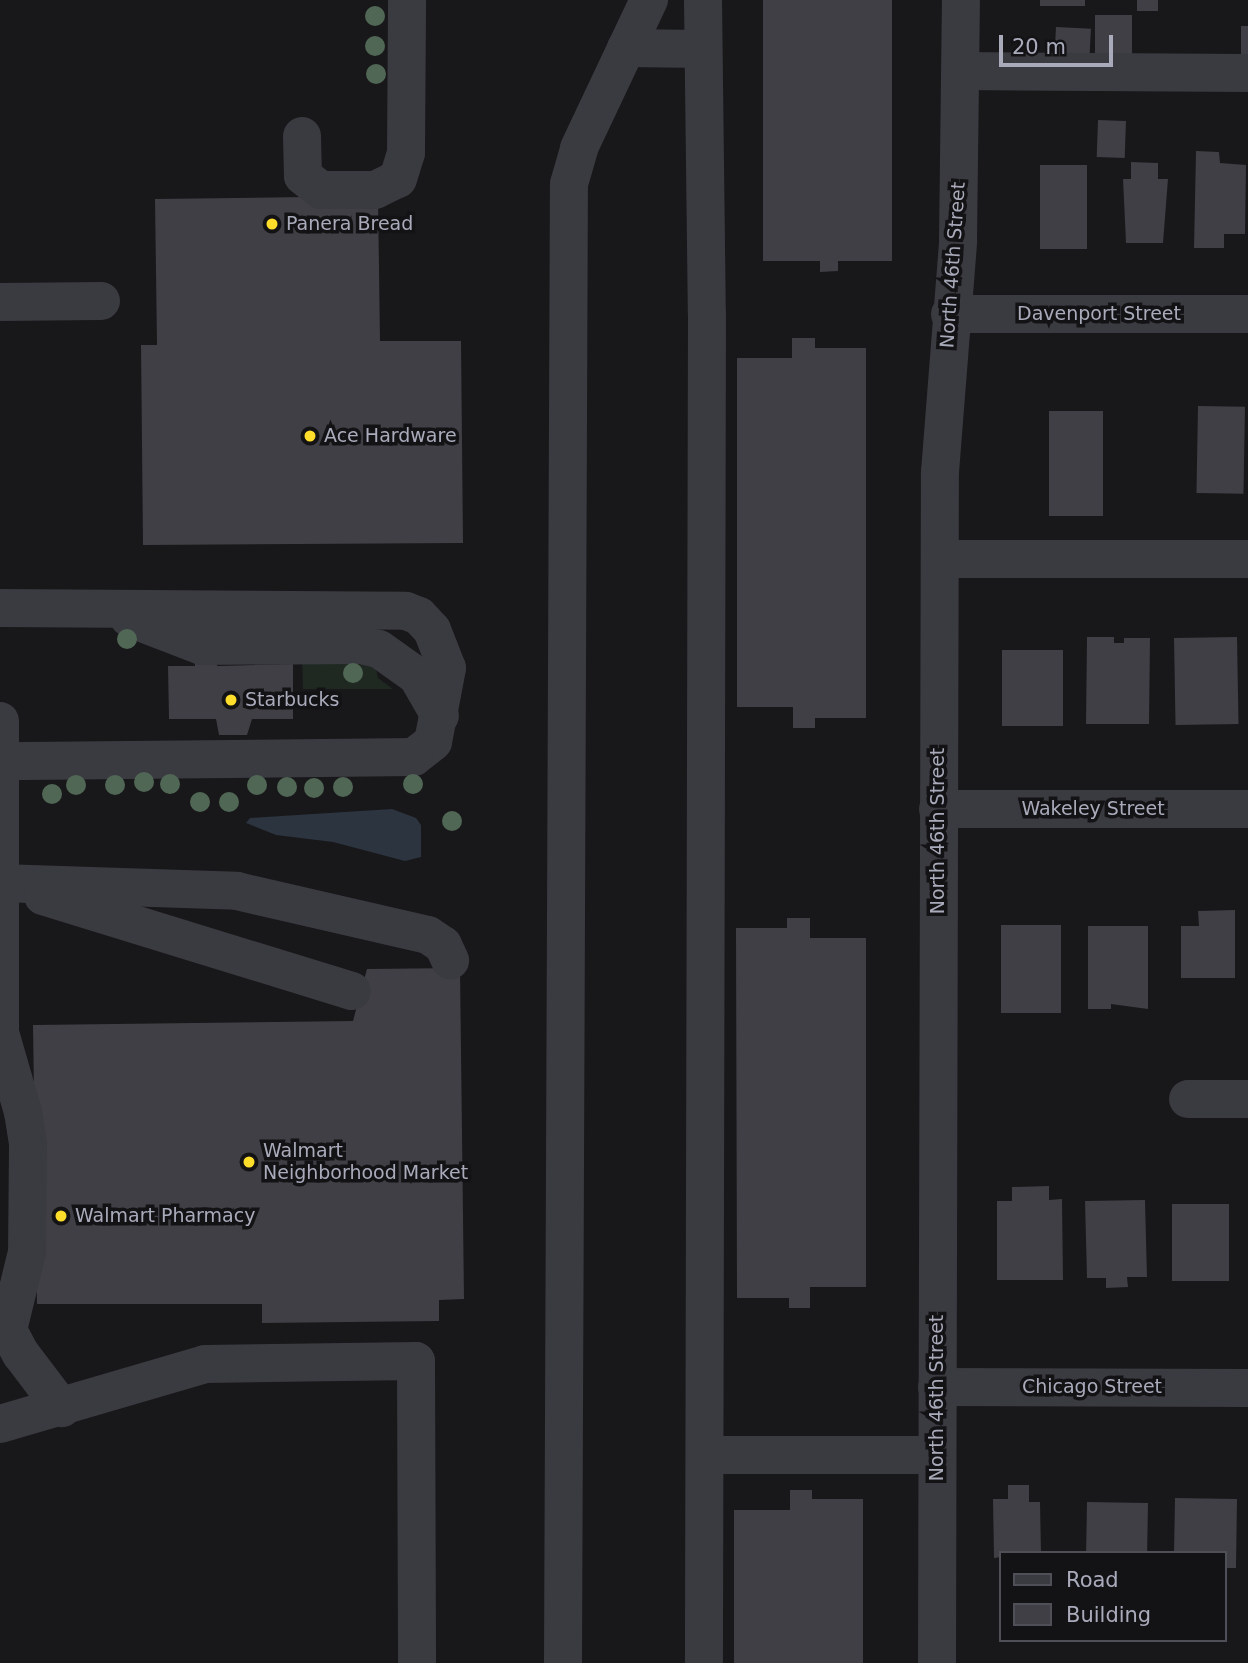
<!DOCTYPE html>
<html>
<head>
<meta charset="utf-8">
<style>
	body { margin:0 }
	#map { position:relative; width:1248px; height:1663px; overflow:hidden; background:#18181a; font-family:"DejaVu Sans",sans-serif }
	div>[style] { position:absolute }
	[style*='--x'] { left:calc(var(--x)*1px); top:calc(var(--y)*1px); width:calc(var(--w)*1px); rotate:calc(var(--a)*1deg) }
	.green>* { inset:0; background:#1f2922 }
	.water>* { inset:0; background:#2c343f }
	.building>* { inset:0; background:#3f3f45; transform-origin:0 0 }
	.minor>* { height:38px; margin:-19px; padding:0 19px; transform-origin:19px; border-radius:19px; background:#3a3a41 }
	.trees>* { width:20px; height:20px; margin:-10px; border-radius:50%; background:#516756 }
	.dots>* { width:19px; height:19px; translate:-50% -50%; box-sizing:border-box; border:4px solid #131315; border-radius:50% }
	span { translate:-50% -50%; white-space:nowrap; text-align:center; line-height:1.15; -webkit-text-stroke:7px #131315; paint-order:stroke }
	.poi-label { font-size:19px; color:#a9abbb }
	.left { translate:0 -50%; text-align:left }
	.street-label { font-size:19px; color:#a9abbb }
	.legend { position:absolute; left:999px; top:1551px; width:228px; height:91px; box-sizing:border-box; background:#131315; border:2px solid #4f5057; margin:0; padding:9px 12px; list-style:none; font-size:21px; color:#a9abbb }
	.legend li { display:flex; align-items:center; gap:14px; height:35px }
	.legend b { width:35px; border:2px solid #4f5057 }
	.scale { position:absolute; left:999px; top:35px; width:114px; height:32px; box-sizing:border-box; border:4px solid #a9abbb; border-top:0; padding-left:9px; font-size:21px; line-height:24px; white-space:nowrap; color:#a9abbb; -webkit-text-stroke:5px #131315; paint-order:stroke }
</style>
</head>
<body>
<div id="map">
	<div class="green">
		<div style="clip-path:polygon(302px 656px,375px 666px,378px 678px,393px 689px,303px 689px)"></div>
	</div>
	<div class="water">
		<div style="clip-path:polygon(392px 809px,416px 818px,421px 825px,421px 857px,405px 861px,333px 842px,276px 835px,246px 823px,250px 818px)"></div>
	</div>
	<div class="building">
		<div style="clip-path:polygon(763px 0,892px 0,892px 261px,838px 261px,838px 271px,820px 272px,820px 261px,763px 261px)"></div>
		<div style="left:1040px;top:0;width:45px;height:6px"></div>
		<div style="left:1137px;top:0;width:21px;height:11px"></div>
		<div style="left:1095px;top:15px;width:37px;height:42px"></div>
		<div style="left:1241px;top:26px;width:7px;height:34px"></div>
		<div style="left:1056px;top:27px;width:35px;height:32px;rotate:3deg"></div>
		<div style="left:1098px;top:120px;width:28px;height:37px;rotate:2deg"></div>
		<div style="clip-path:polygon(1196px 151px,1219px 152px,1220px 163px,1246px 165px,1245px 234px,1224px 234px,1224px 248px,1194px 248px)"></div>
		<div style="clip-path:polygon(1131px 162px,1158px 163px,1158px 179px,1168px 179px,1163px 243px,1126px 243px,1123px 179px,1131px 179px)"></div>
		<div style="left:1040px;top:165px;width:47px;height:84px"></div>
		<div style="clip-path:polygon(378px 196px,380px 341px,461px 341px,463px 543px,143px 545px,141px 345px,157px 345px,155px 199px)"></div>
		<div style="clip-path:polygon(792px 338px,815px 338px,815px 348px,866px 348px,866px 718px,815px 718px,815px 728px,793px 728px,793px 707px,737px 707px,737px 358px,792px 358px)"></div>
		<div style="left:1198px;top:406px;width:47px;height:87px;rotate:1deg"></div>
		<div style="left:1049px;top:411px;width:54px;height:105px"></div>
		<div style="clip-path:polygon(1087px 637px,1114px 637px,1114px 643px,1124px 643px,1124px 638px,1150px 638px,1149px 724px,1086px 724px)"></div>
		<div style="left:1237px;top:637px;width:87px;height:63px;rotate:89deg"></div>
		<div style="left:1002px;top:650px;width:61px;height:76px"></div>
		<div style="clip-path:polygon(195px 659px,217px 659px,217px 666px,293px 664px,293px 719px,252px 719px,247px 735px,219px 735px,216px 719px,169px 719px,168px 666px,195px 666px)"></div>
		<div style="clip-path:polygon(1235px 910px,1235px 978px,1181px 978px,1181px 926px,1199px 926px,1198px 911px)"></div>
		<div style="clip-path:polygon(787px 918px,810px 918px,810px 938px,866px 938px,866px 1287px,810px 1287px,810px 1308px,789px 1308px,789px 1298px,737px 1298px,736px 928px,787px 928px)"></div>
		<div style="left:1001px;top:925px;width:60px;height:88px"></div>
		<div style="clip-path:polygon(1088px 926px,1148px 926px,1148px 1009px,1111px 1004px,1111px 1009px,1088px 1009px)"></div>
		<div style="clip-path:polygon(460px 968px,464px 1299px,439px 1300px,439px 1321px,262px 1323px,262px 1304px,37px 1304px,33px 1025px,353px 1021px,367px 969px)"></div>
		<div style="clip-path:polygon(1049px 1186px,1049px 1200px,1062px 1199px,1063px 1280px,997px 1280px,997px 1201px,1012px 1201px,1012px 1187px)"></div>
		<div style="clip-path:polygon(1145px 1200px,1147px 1277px,1127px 1277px,1128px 1287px,1106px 1288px,1106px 1278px,1087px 1278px,1085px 1201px)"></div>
		<div style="left:1172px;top:1204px;width:57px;height:77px"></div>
		<div style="clip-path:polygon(1008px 1485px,1029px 1485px,1029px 1502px,1040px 1502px,1041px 1553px,1001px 1553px,1001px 1557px,994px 1558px,993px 1499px,1008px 1499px)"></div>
		<div style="clip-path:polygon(790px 1490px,812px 1490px,812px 1499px,863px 1499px,863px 1663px,734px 1663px,734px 1510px,790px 1510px)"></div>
		<div style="clip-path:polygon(1175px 1498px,1237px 1499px,1236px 1568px,1225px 1568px,1225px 1553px,1174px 1553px)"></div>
		<div style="left:1087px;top:1502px;width:61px;height:51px;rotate:1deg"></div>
	</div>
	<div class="minor">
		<div style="--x:703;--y:0;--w:314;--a:89.3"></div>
		<div style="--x:707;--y:314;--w:1349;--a:90.13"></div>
		<div style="--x:626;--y:48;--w:77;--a:0.7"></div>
		<div style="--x:962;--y:71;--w:286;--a:0.4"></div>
		<div style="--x:302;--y:136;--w:40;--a:88.6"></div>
		<div style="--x:303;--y:176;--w:23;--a:38"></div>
		<div style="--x:321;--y:190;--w:54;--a:0"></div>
		<div style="--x:375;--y:190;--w:25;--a:-26"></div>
		<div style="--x:398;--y:179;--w:27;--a:-73"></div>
		<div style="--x:406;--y:153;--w:153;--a:-89.6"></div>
		<div style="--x:0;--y:302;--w:101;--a:-0.6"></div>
		<div style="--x:950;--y:314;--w:298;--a:0"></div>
		<div style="--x:940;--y:559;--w:308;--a:0"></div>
		<div style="--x:0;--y:608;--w:406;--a:0.4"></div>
		<div style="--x:406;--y:611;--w:14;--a:21"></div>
		<div style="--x:419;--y:616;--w:19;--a:47"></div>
		<div style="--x:432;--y:630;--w:41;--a:68.5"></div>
		<div style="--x:447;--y:668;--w:75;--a:100.7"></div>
		<div style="--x:433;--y:742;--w:24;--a:142"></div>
		<div style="--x:414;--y:757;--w:414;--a:179.4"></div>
		<div style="--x:129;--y:618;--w:78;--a:21"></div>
		<div style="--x:202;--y:646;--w:159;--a:-0.4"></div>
		<div style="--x:361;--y:645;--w:18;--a:13"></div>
		<div style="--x:379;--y:649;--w:47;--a:35.4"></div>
		<div style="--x:417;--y:676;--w:46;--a:60.1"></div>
		<div style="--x:0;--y:721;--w:330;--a:90"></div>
		<div style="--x:938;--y:809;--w:310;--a:0"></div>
		<div style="--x:0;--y:883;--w:237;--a:1.9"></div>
		<div style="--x:237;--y:891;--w:196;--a:13"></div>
		<div style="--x:428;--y:935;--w:18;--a:34"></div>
		<div style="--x:443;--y:945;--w:17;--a:65"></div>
		<div style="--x:43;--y:896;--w:323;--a:17.1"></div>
		<div style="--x:1;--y:1036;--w:79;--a:73.9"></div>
		<div style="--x:23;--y:1112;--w:33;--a:81"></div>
		<div style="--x:28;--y:1145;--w:107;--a:90.5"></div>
		<div style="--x:27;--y:1252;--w:80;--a:103.7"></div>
		<div style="--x:1188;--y:1099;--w:60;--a:0"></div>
		<div style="--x:3;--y:1306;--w:25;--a:78"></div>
		<div style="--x:8;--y:1330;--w:27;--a:62"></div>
		<div style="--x:21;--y:1354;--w:68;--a:52.8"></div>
		<div style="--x:937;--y:1387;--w:311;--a:0.2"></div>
		<div style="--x:0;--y:1424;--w:214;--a:-16.3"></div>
		<div style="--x:205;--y:1364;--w:211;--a:-0.8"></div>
		<div style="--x:416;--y:1361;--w:302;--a:89.8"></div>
		<div style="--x:705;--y:1455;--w:232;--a:0"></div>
		<div style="--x:563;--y:1663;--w:1479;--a:-89.77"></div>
		<div style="--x:569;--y:184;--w:37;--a:-74"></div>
		<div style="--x:579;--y:148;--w:164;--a:-64.7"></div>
		<div style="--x:937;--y:1663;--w:1191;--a:-89.86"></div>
		<div style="--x:940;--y:472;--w:232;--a:-85.5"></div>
		<div style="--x:958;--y:241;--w:241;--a:-89.3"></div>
	</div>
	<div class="trees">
		<div style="left:375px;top:16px"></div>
		<div style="left:375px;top:46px"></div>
		<div style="left:376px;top:74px"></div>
		<div style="left:127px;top:639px"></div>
		<div style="left:353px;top:673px"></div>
		<div style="left:144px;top:782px"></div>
		<div style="left:170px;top:784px"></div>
		<div style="left:413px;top:784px"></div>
		<div style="left:76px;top:785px"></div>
		<div style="left:115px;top:785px"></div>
		<div style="left:257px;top:785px"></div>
		<div style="left:287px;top:787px"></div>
		<div style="left:343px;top:787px"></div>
		<div style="left:314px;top:788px"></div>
		<div style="left:52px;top:794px"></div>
		<div style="left:200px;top:802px"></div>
		<div style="left:229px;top:802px"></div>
		<div style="left:452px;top:821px"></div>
	</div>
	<div class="dots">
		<div style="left:272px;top:224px;background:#ffdd2b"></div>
		<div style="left:310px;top:436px;background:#ffdd2b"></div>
		<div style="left:231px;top:700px;background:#ffdd2b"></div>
		<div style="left:249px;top:1162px;background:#ffdd2b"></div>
		<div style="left:61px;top:1216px;background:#ffdd2b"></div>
	</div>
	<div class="poi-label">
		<span class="left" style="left:286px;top:224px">Panera Bread</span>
		<span class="left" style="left:324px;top:436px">Ace Hardware</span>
		<span class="left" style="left:245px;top:700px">Starbucks</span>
		<span class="left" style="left:263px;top:1162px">Walmart<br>Neighborhood Market</span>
		<span class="left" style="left:75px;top:1216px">Walmart Pharmacy</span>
	</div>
	<div class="street-label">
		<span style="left:953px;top:265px;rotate:-86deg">North 46th Street</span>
		<span style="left:1099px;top:314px">Davenport Street</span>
		<span style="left:1093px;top:809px">Wakeley Street</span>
		<span style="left:938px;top:831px;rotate:-90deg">North 46th Street</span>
		<span style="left:1092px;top:1387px">Chicago Street</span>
		<span style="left:937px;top:1398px;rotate:-90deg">North 46th Street</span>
	</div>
	<ul class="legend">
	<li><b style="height:9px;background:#3a3a41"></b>Road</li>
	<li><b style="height:19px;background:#3f3f45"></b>Building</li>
	</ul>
	<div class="scale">20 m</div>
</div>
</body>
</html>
